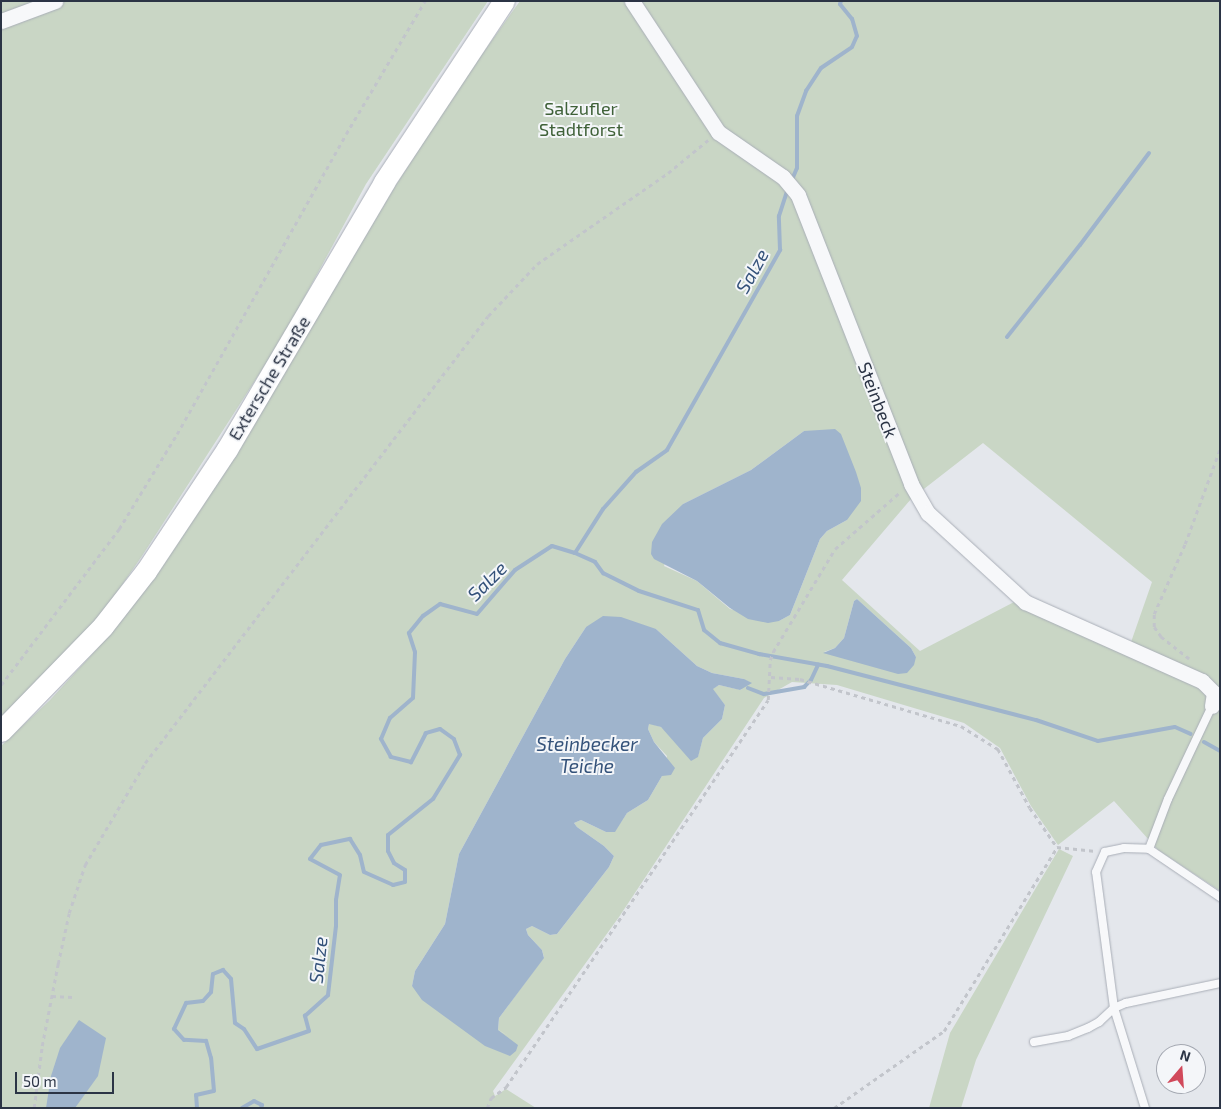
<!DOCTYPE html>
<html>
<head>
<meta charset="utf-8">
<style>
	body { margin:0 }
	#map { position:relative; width:1221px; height:1109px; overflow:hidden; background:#e4e7ec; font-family:"Exo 2",sans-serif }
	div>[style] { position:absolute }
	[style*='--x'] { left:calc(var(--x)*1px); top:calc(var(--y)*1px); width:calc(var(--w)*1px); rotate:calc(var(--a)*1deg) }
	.green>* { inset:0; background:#c9d6c5 }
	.water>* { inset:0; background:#9fb4cc }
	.stream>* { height:4px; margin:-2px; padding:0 2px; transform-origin:2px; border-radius:2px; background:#9fb4cc }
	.path>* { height:2.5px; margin-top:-1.25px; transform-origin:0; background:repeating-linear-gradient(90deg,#c2c5cb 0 4px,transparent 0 8px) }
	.roads { filter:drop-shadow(0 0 1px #a9aeb7) drop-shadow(0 0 1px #a9aeb7) }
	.service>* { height:8px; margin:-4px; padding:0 4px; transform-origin:4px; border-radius:4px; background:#f7f8fa }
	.minor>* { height:15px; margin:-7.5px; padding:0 7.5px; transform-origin:7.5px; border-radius:7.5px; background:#f7f8fa }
	.secondary>* { height:21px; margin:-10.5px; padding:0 10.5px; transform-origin:10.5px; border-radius:10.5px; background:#fff }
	span { translate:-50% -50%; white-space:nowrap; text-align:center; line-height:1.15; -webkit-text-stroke:4px #f4f6f9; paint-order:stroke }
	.park-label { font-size:18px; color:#3f6138 }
	.street-label { font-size:18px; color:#2b3445 }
	.water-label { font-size:19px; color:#34527a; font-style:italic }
	.frame { position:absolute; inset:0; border:2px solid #2b3445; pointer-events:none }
	.north { position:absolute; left:1156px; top:1044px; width:50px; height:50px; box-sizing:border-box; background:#f4f6f9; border:1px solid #a4a8b1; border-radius:50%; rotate:18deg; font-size:14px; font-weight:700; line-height:20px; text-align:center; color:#2b3445 }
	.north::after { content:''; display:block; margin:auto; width:18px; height:22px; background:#d1495b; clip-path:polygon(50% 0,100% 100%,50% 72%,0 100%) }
	.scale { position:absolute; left:15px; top:1072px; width:99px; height:22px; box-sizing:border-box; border:2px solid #2b3445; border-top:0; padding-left:6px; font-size:15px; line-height:18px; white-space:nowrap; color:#2b3445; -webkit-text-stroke:4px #f4f6f9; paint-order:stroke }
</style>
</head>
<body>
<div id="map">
	<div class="green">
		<div style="clip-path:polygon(1px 1px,488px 1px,366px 184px,283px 337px,142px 556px,100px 617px,1px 722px)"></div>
		<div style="clip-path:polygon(evenodd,520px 1px,1220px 1px,1220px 891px,1158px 850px,1114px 801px,1058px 845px,1031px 806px,1000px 748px,964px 723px,837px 685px,792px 682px,764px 698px,619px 917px,493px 1091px,495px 1096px,506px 1089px,536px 1108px,1px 1108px,1px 746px,50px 700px,96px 650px,150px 581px,280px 380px,394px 188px,460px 85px,520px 1px,804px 431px,847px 520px,827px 531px,820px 539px,790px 615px,779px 621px,730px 609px,697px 581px,664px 566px,683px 504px,751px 470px,804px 431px,520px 1px,983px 443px,1152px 582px,1130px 645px,1016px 601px,920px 651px,842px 580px,911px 499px,983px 443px,520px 1px,857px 599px,911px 648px,916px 657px,824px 652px,835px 648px,844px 638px,854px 601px,857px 599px,520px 1px,586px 627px,656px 629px,697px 666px,712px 673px,744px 679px,741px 690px,719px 685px,712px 689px,725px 705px,722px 719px,703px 738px,698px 756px,661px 727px,649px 723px,648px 729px,654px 742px,667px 756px,662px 776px,648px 800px,627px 813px,615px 831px,606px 832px,581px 820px,574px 823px,577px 827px,604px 846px,614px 856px,609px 867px,557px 934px,550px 935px,532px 926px,526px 929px,528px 935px,542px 950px,544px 957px,499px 1018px,498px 1030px,509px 1036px,412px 986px,415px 971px,445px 924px,459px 854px,565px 659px,586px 627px)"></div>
		<div style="clip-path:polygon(1059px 849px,1073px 856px,976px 1060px,961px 1108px,929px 1108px,950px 1033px)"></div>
	</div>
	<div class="water">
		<div style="clip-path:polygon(835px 429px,841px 434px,856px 472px,861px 488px,861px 501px,847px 520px,827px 531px,820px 539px,790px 615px,779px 621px,768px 623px,748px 619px,730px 608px,697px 581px,654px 559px,651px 554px,652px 542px,662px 524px,683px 504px,751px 470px,804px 431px)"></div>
		<div style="clip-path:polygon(857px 599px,911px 648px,916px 657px,914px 665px,907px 673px,898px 674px,823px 653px,835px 648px,844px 638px,854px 601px)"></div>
		<div style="clip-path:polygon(603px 616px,621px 617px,656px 629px,697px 666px,712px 673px,744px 679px,752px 683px,740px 690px,719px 685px,713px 689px,725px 705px,722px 719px,703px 738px,698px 757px,691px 761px,661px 727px,649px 724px,648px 729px,654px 742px,675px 768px,671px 775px,662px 776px,648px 800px,627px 813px,615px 832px,606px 832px,581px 820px,574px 823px,577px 827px,604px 846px,614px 856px,609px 867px,557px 934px,550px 935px,532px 926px,526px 929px,528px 935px,542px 950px,544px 958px,499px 1018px,498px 1030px,518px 1045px,516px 1051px,510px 1056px,485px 1046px,422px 1000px,412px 986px,415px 971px,445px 924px,459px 854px,565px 659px,586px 627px)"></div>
		<div style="clip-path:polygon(79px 1020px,106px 1038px,98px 1076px,75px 1108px,46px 1108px,51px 1076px,60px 1048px)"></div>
	</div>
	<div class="stream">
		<div style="--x:791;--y:182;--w:15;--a:-67"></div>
		<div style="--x:797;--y:168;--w:52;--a:-90"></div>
		<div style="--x:797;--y:116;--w:27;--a:-70"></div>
		<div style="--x:806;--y:91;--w:27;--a:-57"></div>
		<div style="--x:821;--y:68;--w:37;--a:-34"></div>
		<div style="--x:852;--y:47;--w:12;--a:-66"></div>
		<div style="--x:857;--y:36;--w:18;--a:-106"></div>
		<div style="--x:852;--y:19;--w:19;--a:-129"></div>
		<div style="--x:840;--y:4;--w:3;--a:-72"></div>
		<div style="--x:1007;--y:337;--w:117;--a:-51.6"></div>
		<div style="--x:1080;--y:245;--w:115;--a:-53.1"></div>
		<div style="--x:575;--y:553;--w:22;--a:24"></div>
		<div style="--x:595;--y:562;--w:14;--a:54"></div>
		<div style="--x:603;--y:573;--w:40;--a:26.6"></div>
		<div style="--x:639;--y:591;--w:62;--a:17.9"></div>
		<div style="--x:698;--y:610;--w:21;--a:73"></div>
		<div style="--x:704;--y:630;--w:21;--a:39"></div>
		<div style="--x:720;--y:643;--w:41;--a:15.8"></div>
		<div style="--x:759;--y:654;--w:69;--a:10"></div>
		<div style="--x:827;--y:666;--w:216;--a:14.5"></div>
		<div style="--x:1036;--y:720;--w:65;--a:18.7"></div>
		<div style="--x:1098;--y:741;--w:78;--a:-10.3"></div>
		<div style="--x:1175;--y:727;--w:17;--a:24"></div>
		<div style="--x:748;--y:688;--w:17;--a:21"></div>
		<div style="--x:764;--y:694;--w:41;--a:-9.9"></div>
		<div style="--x:804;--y:687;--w:10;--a:-45"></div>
		<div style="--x:811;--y:680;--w:17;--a:-65"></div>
		<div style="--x:1204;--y:742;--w:18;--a:29"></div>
		<div style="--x:197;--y:1108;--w:13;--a:-94"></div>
		<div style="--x:196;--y:1095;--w:18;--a:-13"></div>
		<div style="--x:214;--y:1091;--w:33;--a:-95"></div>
		<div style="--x:211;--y:1058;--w:18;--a:-106"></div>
		<div style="--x:206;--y:1041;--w:22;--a:-177"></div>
		<div style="--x:184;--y:1040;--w:15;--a:-132"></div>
		<div style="--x:174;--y:1029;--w:29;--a:-65"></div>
		<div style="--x:186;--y:1003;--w:17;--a:-7"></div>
		<div style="--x:203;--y:1001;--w:12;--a:-48"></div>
		<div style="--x:211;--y:992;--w:18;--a:-84"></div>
		<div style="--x:213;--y:974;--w:11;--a:-22"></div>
		<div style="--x:223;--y:970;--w:12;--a:48"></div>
		<div style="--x:231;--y:979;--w:44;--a:84.8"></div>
		<div style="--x:235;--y:1023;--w:11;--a:34"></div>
		<div style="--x:244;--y:1029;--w:24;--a:57"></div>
		<div style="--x:257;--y:1049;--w:55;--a:-19.1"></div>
		<div style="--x:309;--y:1031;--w:16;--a:-105"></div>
		<div style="--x:305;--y:1016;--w:31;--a:-42"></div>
		<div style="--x:328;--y:995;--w:69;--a:-83.4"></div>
		<div style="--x:336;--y:926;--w:26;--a:-90"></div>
		<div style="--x:336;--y:900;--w:25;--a:-81"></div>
		<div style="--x:340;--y:875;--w:34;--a:-152"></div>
		<div style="--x:310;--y:859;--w:18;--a:-52"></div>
		<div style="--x:321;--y:845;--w:30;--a:-12"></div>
		<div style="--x:350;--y:839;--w:19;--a:58"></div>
		<div style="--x:360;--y:855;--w:17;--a:77"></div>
		<div style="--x:364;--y:872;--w:32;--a:24"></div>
		<div style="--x:393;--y:885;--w:12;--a:-14"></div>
		<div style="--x:405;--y:882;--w:12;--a:-90"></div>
		<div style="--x:405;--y:870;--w:13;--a:-148"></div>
		<div style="--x:394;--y:863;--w:13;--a:-117"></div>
		<div style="--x:388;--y:851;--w:16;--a:-90"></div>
		<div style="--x:388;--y:835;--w:58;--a:-38.7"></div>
		<div style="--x:433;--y:799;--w:52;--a:-58.5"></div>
		<div style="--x:460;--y:755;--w:17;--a:-111"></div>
		<div style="--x:454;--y:739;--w:17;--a:-144"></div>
		<div style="--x:440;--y:729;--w:15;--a:164"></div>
		<div style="--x:426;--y:733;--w:33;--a:117"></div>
		<div style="--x:411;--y:762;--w:21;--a:-166"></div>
		<div style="--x:391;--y:757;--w:21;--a:-119"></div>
		<div style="--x:381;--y:739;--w:23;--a:-67"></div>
		<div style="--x:390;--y:718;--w:30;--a:-41"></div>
		<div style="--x:413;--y:698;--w:46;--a:-87.5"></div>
		<div style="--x:415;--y:652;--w:20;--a:-108"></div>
		<div style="--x:409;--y:633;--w:22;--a:-51"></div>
		<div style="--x:423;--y:616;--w:21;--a:-35"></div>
		<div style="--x:440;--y:604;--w:38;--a:15"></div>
		<div style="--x:477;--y:614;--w:58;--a:-49.2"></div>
		<div style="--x:515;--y:570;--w:44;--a:-33"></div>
		<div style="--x:552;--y:546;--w:24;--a:17"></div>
		<div style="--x:575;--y:553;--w:52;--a:-57.5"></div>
		<div style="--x:603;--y:509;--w:50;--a:-48.3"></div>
		<div style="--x:636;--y:472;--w:38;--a:-35"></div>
		<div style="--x:667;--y:450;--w:230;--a:-60.5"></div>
		<div style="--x:780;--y:250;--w:34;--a:-92"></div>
		<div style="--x:779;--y:216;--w:29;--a:-72"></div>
		<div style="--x:242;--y:1108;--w:14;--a:-30"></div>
		<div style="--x:254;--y:1101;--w:9;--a:27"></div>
		<div style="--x:262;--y:1105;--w:3;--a:108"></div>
	</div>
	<div class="path">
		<div style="--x:1189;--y:659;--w:36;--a:-142"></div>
		<div style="--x:1161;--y:637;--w:12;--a:-125"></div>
		<div style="--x:1154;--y:627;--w:13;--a:-90"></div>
		<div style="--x:1154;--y:614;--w:77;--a:-66.1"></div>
		<div style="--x:1185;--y:544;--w:101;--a:-69.8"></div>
		<div style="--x:771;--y:677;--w:29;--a:4"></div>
		<div style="--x:800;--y:679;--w:168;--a:16.3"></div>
		<div style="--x:961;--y:726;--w:44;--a:31.9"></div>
		<div style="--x:998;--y:749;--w:67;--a:61.5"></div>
		<div style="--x:1030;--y:808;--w:47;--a:55.3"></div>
		<div style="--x:1057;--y:847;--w:39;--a:6"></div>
		<div style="--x:1;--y:685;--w:196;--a:-52.9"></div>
		<div style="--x:119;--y:529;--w:111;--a:-58.6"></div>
		<div style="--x:177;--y:434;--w:344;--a:-60.6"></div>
		<div style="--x:346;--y:134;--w:155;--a:-59.3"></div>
		<div style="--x:52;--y:996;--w:21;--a:3"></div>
		<div style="--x:34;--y:1108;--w:63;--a:-82.6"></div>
		<div style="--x:42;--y:1046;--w:84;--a:-79"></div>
		<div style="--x:58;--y:964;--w:52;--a:-77.8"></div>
		<div style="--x:69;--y:913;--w:51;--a:-71.6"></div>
		<div style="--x:85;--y:865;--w:118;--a:-59.5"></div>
		<div style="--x:145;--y:763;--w:563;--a:-52.5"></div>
		<div style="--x:488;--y:316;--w:71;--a:-46.7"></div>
		<div style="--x:537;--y:264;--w:160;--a:-34.8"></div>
		<div style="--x:668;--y:173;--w:52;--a:-39.5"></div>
		<div style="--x:487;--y:1108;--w:11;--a:-68"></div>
		<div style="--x:491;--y:1098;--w:19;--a:-36"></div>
		<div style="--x:506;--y:1087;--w:467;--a:-55.9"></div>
		<div style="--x:768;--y:700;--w:40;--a:-87.1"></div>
		<div style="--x:770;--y:660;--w:9;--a:-69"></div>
		<div style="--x:773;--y:652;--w:120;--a:-59"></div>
		<div style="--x:835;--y:549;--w:86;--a:-41.2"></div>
		<div style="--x:834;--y:1108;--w:134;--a:-35"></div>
		<div style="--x:944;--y:1031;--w:216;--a:-58.4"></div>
	</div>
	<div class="roads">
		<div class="service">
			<div style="--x:1149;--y:849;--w:53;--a:-69.2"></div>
			<div style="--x:1168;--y:799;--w:103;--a:-64.7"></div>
			<div style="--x:1034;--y:1042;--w:35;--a:-10"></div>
			<div style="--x:1068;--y:1036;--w:22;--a:-22"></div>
			<div style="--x:1088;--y:1028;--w:13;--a:-29"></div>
			<div style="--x:1099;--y:1022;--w:21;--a:-43"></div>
			<div style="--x:1114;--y:1008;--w:13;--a:-23"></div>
			<div style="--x:1126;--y:1003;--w:96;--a:-12"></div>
			<div style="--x:1145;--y:1108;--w:105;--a:-107.2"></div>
			<div style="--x:1114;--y:1008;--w:137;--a:-97.5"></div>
			<div style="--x:1096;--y:872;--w:22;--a:-66"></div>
			<div style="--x:1105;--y:852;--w:19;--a:-12"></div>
			<div style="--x:1124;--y:848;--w:25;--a:2"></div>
			<div style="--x:1149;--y:849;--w:86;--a:34.1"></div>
		</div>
		<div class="minor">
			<div style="--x:632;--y:1;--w:157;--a:56.7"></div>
			<div style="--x:718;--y:132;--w:79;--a:34.7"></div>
			<div style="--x:783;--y:177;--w:23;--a:50"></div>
			<div style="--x:798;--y:195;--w:310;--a:68.6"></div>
			<div style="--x:911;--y:484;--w:34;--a:60"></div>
			<div style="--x:928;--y:513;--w:132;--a:42.5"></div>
			<div style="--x:1025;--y:602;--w:194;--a:24.1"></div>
			<div style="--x:1202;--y:681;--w:17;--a:45"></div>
			<div style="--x:1214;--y:693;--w:13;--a:99"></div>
			<div style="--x:1;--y:21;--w:58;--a:-20.3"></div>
		</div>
		<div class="secondary">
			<div style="--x:1;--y:731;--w:146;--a:-45.8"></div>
			<div style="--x:103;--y:626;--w:70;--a:-52"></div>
			<div style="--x:146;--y:571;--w:146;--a:-56.4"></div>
			<div style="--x:227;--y:449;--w:310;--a:-59.5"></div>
			<div style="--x:384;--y:182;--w:217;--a:-56.5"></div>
		</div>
	</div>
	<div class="park-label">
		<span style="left:581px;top:119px">Salzufler<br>Stadtforst</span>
	</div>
	<div class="street-label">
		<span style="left:269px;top:378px;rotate:-59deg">Extersche Straße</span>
		<span style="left:878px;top:400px;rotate:69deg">Steinbeck</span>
	</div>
	<div class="water-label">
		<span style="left:752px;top:271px;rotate:-61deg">Salze</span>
		<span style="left:487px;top:581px;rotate:-45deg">Salze</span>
		<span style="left:587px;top:755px">Steinbecker<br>Teiche</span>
		<span style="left:318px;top:960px;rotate:-84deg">Salze</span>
	</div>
	<div class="frame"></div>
	<div class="north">N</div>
	<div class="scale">50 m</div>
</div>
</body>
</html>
